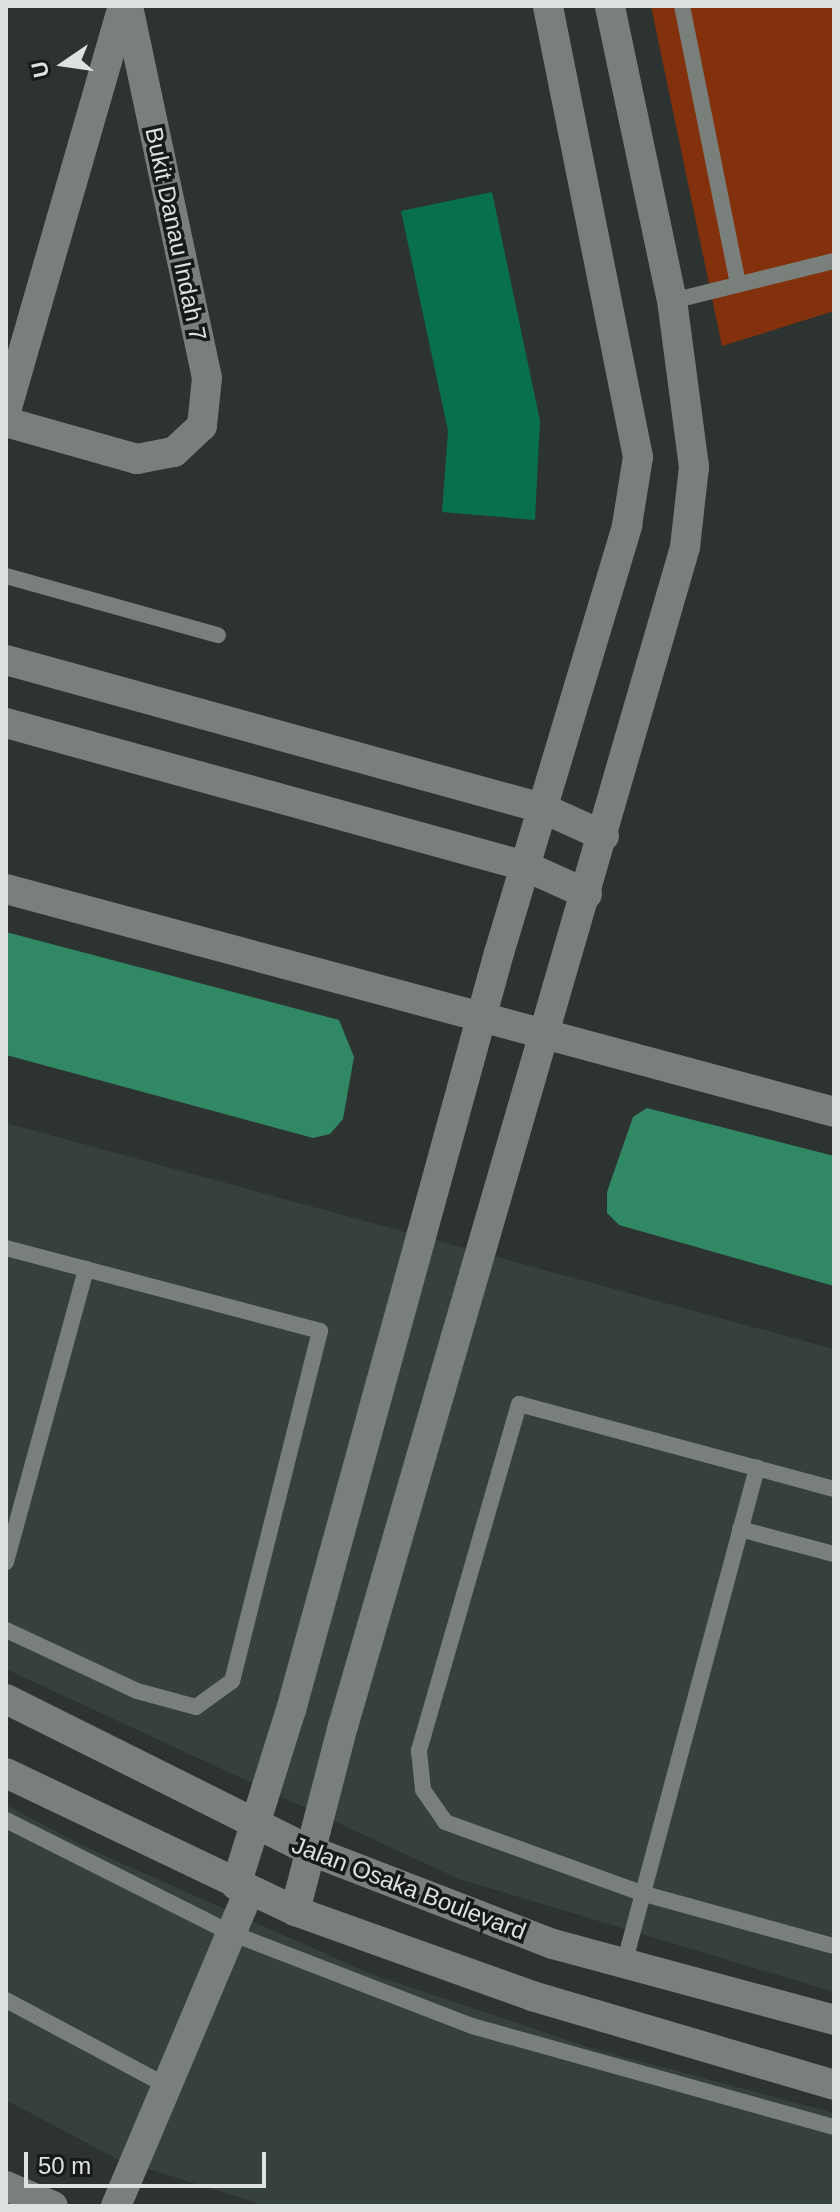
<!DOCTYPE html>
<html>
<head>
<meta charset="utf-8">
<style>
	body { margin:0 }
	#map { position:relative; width:840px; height:2212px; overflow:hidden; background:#2d3330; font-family:Arial,sans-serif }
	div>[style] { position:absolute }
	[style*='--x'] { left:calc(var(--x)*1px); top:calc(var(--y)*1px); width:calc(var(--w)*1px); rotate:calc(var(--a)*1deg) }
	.built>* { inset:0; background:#36413b }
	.green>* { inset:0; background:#83310d }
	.water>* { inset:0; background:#308964 }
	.building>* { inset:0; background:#09704d }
	.lane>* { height:16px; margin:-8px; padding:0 8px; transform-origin:8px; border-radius:8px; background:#79807c }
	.street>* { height:30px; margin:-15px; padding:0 15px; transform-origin:15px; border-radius:15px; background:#79807c }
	span { translate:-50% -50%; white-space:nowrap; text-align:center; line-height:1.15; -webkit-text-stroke:7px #181a19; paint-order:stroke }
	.street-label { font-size:24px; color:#dde1df }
	.frame { position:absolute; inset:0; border:8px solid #dde1df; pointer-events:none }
	.north { position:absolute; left:24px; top:24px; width:80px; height:80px; -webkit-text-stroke:6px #181a19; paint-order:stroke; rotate:257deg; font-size:22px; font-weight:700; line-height:32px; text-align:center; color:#dde1df }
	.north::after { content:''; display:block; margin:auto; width:28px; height:36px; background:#dde1df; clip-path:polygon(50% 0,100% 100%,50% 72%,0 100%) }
	.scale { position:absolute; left:24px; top:2152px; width:242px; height:36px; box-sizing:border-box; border:4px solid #dde1df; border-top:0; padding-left:10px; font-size:24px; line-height:28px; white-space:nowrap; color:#dde1df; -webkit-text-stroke:6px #181a19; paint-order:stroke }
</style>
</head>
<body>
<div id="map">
	<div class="built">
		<div style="clip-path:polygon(6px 1123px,834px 1349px,834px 1992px,459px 1879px,6px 1669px)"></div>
		<div style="clip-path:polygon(6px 1805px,85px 1847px,371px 1974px,591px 2048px,834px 2113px,834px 2206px,266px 2206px,117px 2159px,6px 2100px)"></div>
	</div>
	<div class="green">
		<div style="clip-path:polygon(651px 6px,834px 6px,834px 311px,722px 346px)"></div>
	</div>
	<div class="water">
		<div style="clip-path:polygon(6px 932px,339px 1020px,354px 1057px,343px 1119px,330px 1134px,313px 1138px,6px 1055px)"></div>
		<div style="clip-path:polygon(647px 1108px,834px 1156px,834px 1286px,619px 1225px,607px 1213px,607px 1192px,633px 1117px)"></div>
	</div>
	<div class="building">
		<div style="clip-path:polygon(492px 192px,540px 421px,535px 520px,442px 512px,448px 431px,401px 211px)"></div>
	</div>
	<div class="lane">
		<div style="--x:682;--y:6;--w:284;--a:78.6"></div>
		<div style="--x:672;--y:301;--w:167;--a:-13.9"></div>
		<div style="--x:6;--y:576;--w:220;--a:15.6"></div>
		<div style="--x:6;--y:1248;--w:325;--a:14.8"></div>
		<div style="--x:320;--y:1331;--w:361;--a:104.1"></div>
		<div style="--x:232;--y:1681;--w:44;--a:144.2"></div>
		<div style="--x:196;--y:1707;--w:61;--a:-164.8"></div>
		<div style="--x:137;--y:1691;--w:145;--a:-155"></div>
		<div style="--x:834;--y:1489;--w:326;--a:-164.9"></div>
		<div style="--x:519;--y:1404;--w:361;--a:106.1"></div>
		<div style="--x:419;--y:1751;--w:39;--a:84"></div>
		<div style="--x:423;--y:1790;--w:39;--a:55"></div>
		<div style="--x:445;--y:1822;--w:208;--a:19.9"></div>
		<div style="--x:641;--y:1893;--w:200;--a:15.4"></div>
		<div style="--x:740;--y:1529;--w:97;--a:14.9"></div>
		<div style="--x:6;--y:1562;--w:304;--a:-74.7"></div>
		<div style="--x:6;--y:1820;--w:252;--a:26.7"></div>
		<div style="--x:231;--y:1933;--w:258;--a:21.1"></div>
		<div style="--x:472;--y:2026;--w:376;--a:15.6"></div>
		<div style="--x:624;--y:1964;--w:514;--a:-74.99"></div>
		<div style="--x:6;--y:2000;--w:183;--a:28.1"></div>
	</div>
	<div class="street">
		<div style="--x:6;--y:411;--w:422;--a:-73.9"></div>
		<div style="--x:6;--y:422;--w:136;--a:15.8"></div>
		<div style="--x:137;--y:459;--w:38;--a:-11"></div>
		<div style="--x:174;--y:452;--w:38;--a:-43"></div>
		<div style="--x:202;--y:426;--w:48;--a:-84.1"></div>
		<div style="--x:207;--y:378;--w:380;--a:-102"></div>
		<div style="--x:6;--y:660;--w:556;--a:15.44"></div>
		<div style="--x:542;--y:808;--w:68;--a:24.3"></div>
		<div style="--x:6;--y:723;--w:538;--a:15.4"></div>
		<div style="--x:525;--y:866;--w:68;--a:24.3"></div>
		<div style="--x:6;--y:889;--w:858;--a:15.07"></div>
		<div style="--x:6;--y:1699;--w:339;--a:26.5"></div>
		<div style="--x:309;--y:1850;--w:261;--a:21.1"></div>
		<div style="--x:553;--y:1944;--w:291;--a:15.1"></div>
		<div style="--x:6;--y:1773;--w:320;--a:25.5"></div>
		<div style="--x:295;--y:1911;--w:252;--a:19.7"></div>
		<div style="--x:532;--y:1996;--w:315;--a:16.4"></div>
		<div style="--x:236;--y:1885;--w:183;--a:-72.6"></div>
		<div style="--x:291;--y:1710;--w:785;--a:-74.64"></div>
		<div style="--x:499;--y:953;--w:447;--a:-73.3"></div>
		<div style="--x:627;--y:525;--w:69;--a:-80.8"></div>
		<div style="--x:638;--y:457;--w:460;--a:-101.3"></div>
		<div style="--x:295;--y:1911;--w:191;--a:-75.5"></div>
		<div style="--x:343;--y:1726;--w:1228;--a:-73.82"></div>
		<div style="--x:685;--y:547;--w:81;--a:-83.6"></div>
		<div style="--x:694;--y:467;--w:167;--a:-97.5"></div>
		<div style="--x:672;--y:301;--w:301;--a:-101.9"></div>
		<div style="--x:6;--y:2186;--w:51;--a:23.1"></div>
		<div style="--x:116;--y:2206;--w:342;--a:-67.1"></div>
	</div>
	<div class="street-label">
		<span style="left:176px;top:234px;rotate:78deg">Bukit Danau Indah 7</span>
		<span style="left:409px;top:1888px;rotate:21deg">Jalan Osaka Boulevard</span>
	</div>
	<div class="frame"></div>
	<div class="north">U</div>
	<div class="scale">50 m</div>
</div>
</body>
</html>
